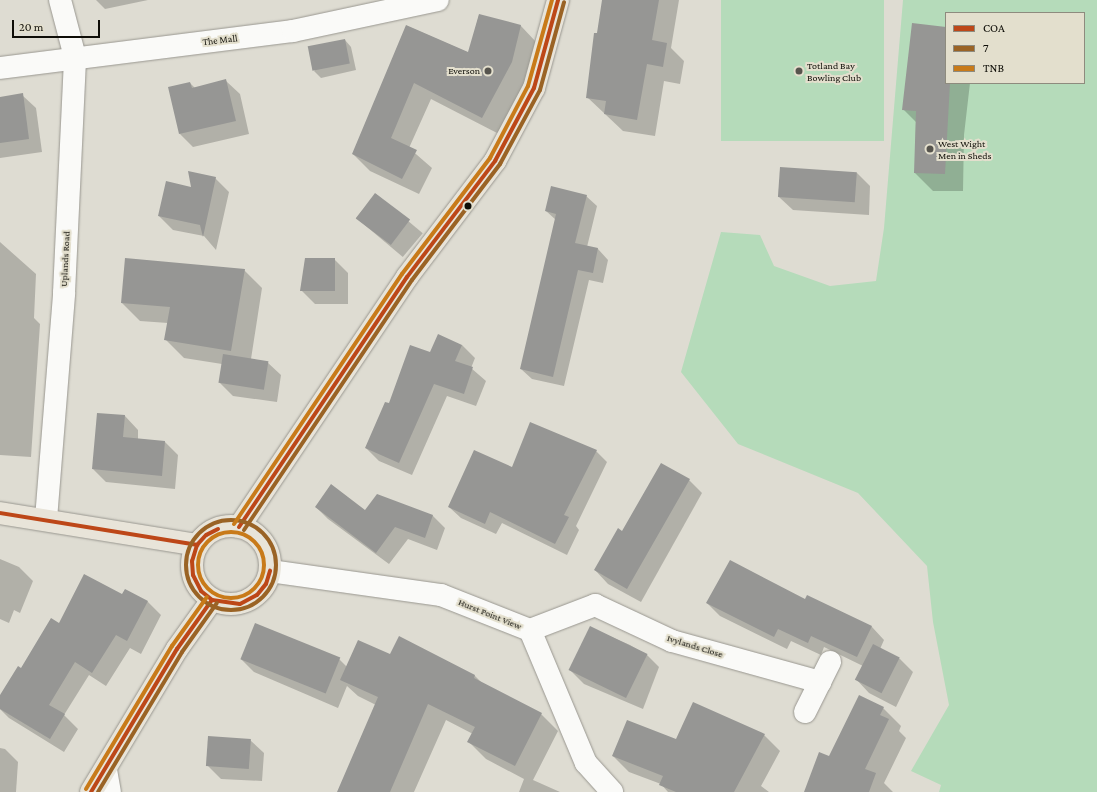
<!DOCTYPE html>
<html>
<head>
<meta charset="utf-8">
<style>
	body { margin:0 }
	#map { position:relative; width:1097px; height:792px; overflow:hidden; background:#dedcd2; font-family:"Crimson Pro",serif }
	div>[style] { position:absolute }
	[style*='--x'] { left:calc(var(--x)*1px); top:calc(var(--y)*1px); width:calc(var(--w)*1px); rotate:calc(var(--a)*1deg) }
	.green>* { inset:0; background:#b5dbba; transform-origin:0 0 }
	.shadow>* { inset:0; background:#0003; transform-origin:0 0 }
	.building>* { inset:0; background:#969694; transform-origin:0 0 }
	.roads { filter:drop-shadow(0 0 1px #999790) drop-shadow(0 0 1px #999790) }
	.minor>* { height:22px; margin:-11px; padding:0 11px; transform-origin:11px; border-radius:11px; background:#fafaf8 }
	.major>* { height:22px; margin:-11px; padding:0 11px; transform-origin:11px; border-radius:11px; background:#e8e4d9 }
	.major>.ring { margin:-11px; padding:0; box-sizing:content-box; background:none; border:22px solid #e8e4d9; border-radius:50% }
	.bus-1>* { height:4px; margin:-2px; padding:0 2px; transform-origin:2px; border-radius:2px; background:#bd4718 }
	.bus-2>* { height:4px; margin:-2px; padding:0 2px; transform-origin:2px; border-radius:2px; background:#9a6325 }
	.bus-2>.ring { margin:-2px; padding:0; box-sizing:content-box; background:none; border:4px solid #9a6325; border-radius:50% }
	.bus-3>* { height:4px; margin:-2px; padding:0 2px; transform-origin:2px; border-radius:2px; background:#c87a19 }
	.bus-3>.ring { margin:-2px; padding:0; box-sizing:content-box; background:none; border:4px solid #c87a19; border-radius:50% }
	.dots>* { width:11px; height:11px; translate:-50% -50%; box-sizing:border-box; border:2px solid #e3dfcd; border-radius:50% }
	span { translate:-50% -50%; white-space:nowrap; text-align:center; line-height:1.15; -webkit-text-stroke:4px #e3dfcd; paint-order:stroke }
	.street-label { font-size:10px; color:#0e0d07 }
	.poi-label { font-size:10px; color:#0e0d07 }
	.left { translate:0 -50%; text-align:left }
	.right { translate:-100% -50%; text-align:right }
	.legend { position:absolute; left:945px; top:12px; width:140px; height:72px; box-sizing:border-box; background:#e3dfcd; border:1px solid #8e8b7e; margin:0; padding:5px 7px; list-style:none; font-size:12px; color:#0e0d07 }
	.legend li { display:flex; align-items:center; gap:8px; height:20px }
	.legend b { width:20px; border:1px solid #8e8b7e }
	.scale { position:absolute; left:12px; top:20px; width:88px; height:18px; box-sizing:border-box; border:2px solid #0e0d07; border-top:0; padding-left:5px; font-size:12px; line-height:14px; white-space:nowrap; color:#0e0d07; -webkit-text-stroke:3px #e3dfcd; paint-order:stroke }
</style>
</head>
<body>
<div id="map">
	<div class="green">
		<div style="left:721px;top:0;width:163px;height:141px"></div>
		<div style="clip-path:polygon(evenodd,903px 0,1097px 0,1097px 792px,939px 792px,941px 785px,911px 771px,949px 705px,933px 622px,927px 566px,858px 493px,738px 444px,681px 372px,721px 232px,760px 235px,774px 266px,830px 286px,876px 281px,884px 228px,903px 0,946px 13px,1084px 13px,1084px 83px,946px 83px,946px 13px)"></div>
	</div>
	<div class="shadow">
		<div style="clip-path:polygon(96px 0,148px 0,105px 9px)"></div>
		<div style="clip-path:polygon(603px 0,679px 0,671px 48px,684px 61px,680px 84px,664px 81px,655px 136px,623px 131px,587px 97px)"></div>
		<div style="clip-path:polygon(479px 15px,521px 26px,537px 43px,528px 78px,499px 134px,431px 99px,409px 148px,432px 168px,419px 194px,370px 171px,353px 154px,407px 26px,469px 53px)"></div>
		<div style="clip-path:polygon(946px 28px,946px 83px,970px 83px,964px 135px,963px 191px,933px 191px,915px 173px,916px 122px,903px 109px)"></div>
		<div style="clip-path:polygon(345px 40px,351px 47px,356px 70px,321px 78px,314px 71px)"></div>
		<div style="clip-path:polygon(226px 81px,240px 94px,249px 134px,193px 147px,180px 134px,190px 83px,195px 88px)"></div>
		<div style="clip-path:polygon(22px 95px,36px 108px,42px 152px,0 158px,0 98px)"></div>
		<div style="clip-path:polygon(857px 173px,870px 186px,869px 215px,793px 210px,779px 197px)"></div>
		<div style="clip-path:polygon(215px 178px,229px 192px,216px 250px,204px 236px,173px 230px,159px 216px,192px 188px)"></div>
		<div style="left:376px;top:194px;width:61px;height:31px;rotate:40deg"></div>
		<div style="clip-path:polygon(586px 196px,597px 206px,587px 247px,598px 249px,608px 260px,603px 283px,589px 280px,564px 386px,532px 379px,521px 369px,556px 220px,546px 211px)"></div>
		<div style="clip-path:polygon(0 242px,36px 274px,34px 318px,40px 324px,31px 457px,0 455px)"></div>
		<div style="clip-path:polygon(334px 259px,348px 273px,348px 304px,315px 304px,302px 291px)"></div>
		<div style="clip-path:polygon(244px 270px,262px 288px,251px 359px,267px 362px,281px 375px,277px 402px,233px 396px,220px 383px,222px 364px,184px 358px,165px 339px,168px 323px,140px 321px,122px 303px)"></div>
		<div style="clip-path:polygon(462px 345px,475px 358px,471px 368px,486px 381px,476px 406px,447px 396px,412px 475px,379px 461px,366px 448px,389px 405px,431px 353px)"></div>
		<div style="clip-path:polygon(98px 414px,125px 416px,138px 430px,138px 439px,165px 442px,178px 455px,175px 489px,106px 482px,93px 469px)"></div>
		<div style="clip-path:polygon(596px 451px,607px 462px,576px 526px,579px 530px,567px 555px,502px 523px,496px 534px,461px 518px,449px 507px,512px 468px)"></div>
		<div style="clip-path:polygon(689px 480px,702px 493px,641px 602px,608px 584px,595px 570px,623px 532px)"></div>
		<div style="clip-path:polygon(377px 496px,433px 516px,445px 528px,437px 550px,408px 539px,389px 564px,328px 519px,316px 507px,366px 511px)"></div>
		<div style="clip-path:polygon(0 559px,19px 567px,33px 581px,20px 613px,14px 610px,9px 623px,0 619px)"></div>
		<div style="clip-path:polygon(125px 590px,148px 602px,161px 615px,141px 654px,130px 648px,106px 686px,89px 675px,64px 715px,78px 729px,64px 752px,9px 718px,0 709px,0 697px,59px 624px,123px 596px)"></div>
		<div style="clip-path:polygon(808px 597px,872px 627px,884px 640px,880px 649px,900px 659px,913px 672px,896px 707px,869px 693px,856px 679px,863px 666px,824px 647px,821px 655px,791px 641px,787px 649px,720px 616px,707px 603px,806px 601px)"></div>
		<div style="clip-path:polygon(591px 628px,630px 645px,647px 655px,659px 667px,643px 709px,584px 684px,571px 671px)"></div>
		<div style="clip-path:polygon(390px 656px,475px 676px,483px 684px,541px 714px,558px 731px,533px 780px,560px 792px,519px 792px,524px 779px,486px 759px,469px 742px,473px 734px,446px 720px,414px 792px,338px 792px,376px 705px,358px 696px,347px 686px,338px 708px,254px 672px,241px 659px,339px 659px,347px 667px)"></div>
		<div style="clip-path:polygon(883px 708px,901px 726px,899px 731px,906px 738px,884px 783px,893px 792px,805px 792px,830px 757px)"></div>
		<div style="clip-path:polygon(764px 735px,780px 751px,761px 786px,769px 792px,668px 792px,661px 784px,629px 772px,613px 756px,676px 741px)"></div>
		<div style="clip-path:polygon(250px 740px,264px 753px,262px 781px,221px 779px,207px 765px)"></div>
		<div style="clip-path:polygon(0 748px,5px 749px,18px 762px,16px 792px,0 792px)"></div>
	</div>
	<div class="building">
		<div style="clip-path:polygon(602px 0,659px 0,652px 40px,667px 43px,663px 67px,647px 64px,637px 120px,604px 114px,606px 101px,586px 98px,594px 33px,597px 33px)"></div>
		<div style="clip-path:polygon(479px 14px,521px 25px,512px 62px,482px 118px,414px 83px,391px 138px,417px 150px,402px 179px,352px 154px,406px 25px,468px 52px)"></div>
		<div style="clip-path:polygon(912px 23px,946px 27px,946px 83px,950px 83px,945px 174px,914px 173px,916px 111px,902px 110px)"></div>
		<div style="left:345px;top:39px;width:25px;height:38px;rotate:79deg"></div>
		<div style="clip-path:polygon(226px 79px,236px 121px,179px 134px,168px 87px,190px 82px,192px 88px)"></div>
		<div style="clip-path:polygon(23px 93px,29px 139px,0 143px,0 97px)"></div>
		<div style="left:780px;top:167px;width:77px;height:30px;rotate:4deg"></div>
		<div style="clip-path:polygon(188px 171px,216px 177px,203px 237px,200px 225px,158px 216px,166px 181px,191px 187px)"></div>
		<div style="clip-path:polygon(551px 186px,587px 195px,575px 243px,598px 248px,593px 273px,578px 270px,553px 377px,520px 369px,556px 214px,545px 211px)"></div>
		<div style="left:375px;top:193px;width:44px;height:32px;rotate:37deg"></div>
		<div style="clip-path:polygon(125px 258px,245px 269px,231px 351px,164px 340px,170px 307px,121px 303px)"></div>
		<div style="clip-path:polygon(305px 258px,335px 258px,335px 291px,300px 291px)"></div>
		<div style="clip-path:polygon(438px 334px,462px 345px,455px 361px,473px 367px,464px 394px,434px 384px,399px 463px,365px 448px,385px 402px,389px 403px,410px 345px,430px 352px)"></div>
		<div style="left:223px;top:354px;width:46px;height:29px;rotate:9deg"></div>
		<div style="clip-path:polygon(97px 413px,125px 415px,123px 437px,165px 441px,162px 476px,92px 469px)"></div>
		<div style="clip-path:polygon(530px 422px,597px 450px,564px 515px,569px 517px,555px 544px,490px 512px,485px 524px,448px 507px,474px 450px,512px 467px)"></div>
		<div style="clip-path:polygon(661px 463px,690px 479px,627px 589px,594px 570px,618px 528px,622px 531px)"></div>
		<div style="clip-path:polygon(331px 484px,365px 510px,377px 494px,433px 515px,425px 538px,395px 527px,376px 553px,315px 507px)"></div>
		<div style="clip-path:polygon(730px 560px,805px 599px,807px 595px,872px 626px,857px 657px,811px 636px,808px 643px,778px 629px,774px 637px,706px 603px)"></div>
		<div style="clip-path:polygon(84px 574px,122px 594px,125px 589px,148px 601px,127px 641px,116px 635px,92px 673px,75px 662px,49px 705px,65px 714px,50px 739px,0 709px,0 695px,18px 666px,21px 668px,51px 618px,59px 623px)"></div>
		<div style="left:255px;top:623px;width:92px;height:39px;rotate:22deg"></div>
		<div style="left:590px;top:626px;width:64px;height:49px;rotate:26deg"></div>
		<div style="clip-path:polygon(399px 636px,475px 675px,474px 678px,542px 713px,515px 766px,467px 742px,475px 727px,428px 704px,390px 792px,337px 792px,378px 697px,340px 680px,358px 640px,390px 654px)"></div>
		<div style="left:873px;top:644px;width:30px;height:40px;rotate:27deg"></div>
		<div style="clip-path:polygon(859px 695px,884px 707px,880px 715px,889px 719px,865px 769px,876px 773px,869px 792px,804px 792px,819px 752px,829px 756px)"></div>
		<div style="clip-path:polygon(693px 702px,765px 734px,734px 792px,676px 792px,659px 785px,663px 776px,612px 756px,627px 720px,676px 739px)"></div>
		<div style="left:208px;top:736px;width:43px;height:30px;rotate:4deg"></div>
	</div>
	<div class="roads">
		<div class="minor">
			<div style="--x:0;--y:68;--w:295;--a:-7.2"></div>
			<div style="--x:293;--y:31;--w:148;--a:-12.1"></div>
			<div style="--x:46;--y:519;--w:227;--a:-85.4"></div>
			<div style="--x:64;--y:293;--w:236;--a:-87.3"></div>
			<div style="--x:75;--y:57;--w:59;--a:-104.7"></div>
			<div style="--x:270;--y:571;--w:173;--a:8"></div>
			<div style="--x:441;--y:595;--w:96;--a:21.5"></div>
			<div style="--x:530;--y:630;--w:144;--a:67.2"></div>
			<div style="--x:586;--y:763;--w:39;--a:48"></div>
			<div style="--x:530;--y:630;--w:70;--a:-21"></div>
			<div style="--x:595;--y:605;--w:85;--a:25.1"></div>
			<div style="--x:672;--y:641;--w:154;--a:15.5"></div>
			<div style="--x:805;--y:712;--w:56;--a:-63.4"></div>
			<div style="--x:106;--y:770;--w:22;--a:80"></div>
		</div>
		<div class="major">
			<div style="--x:0;--y:513;--w:200;--a:9.2"></div>
			<div class="ring" style="left:192px;top:526px;width:56px;height:56px"></div>
			<div style="--x:239;--y:527;--w:301;--a:-56.1"></div>
			<div style="--x:407;--y:277;--w:146;--a:-52.8"></div>
			<div style="--x:495;--y:161;--w:83;--a:-61.9"></div>
			<div style="--x:534;--y:88;--w:91;--a:-74.7"></div>
			<div style="--x:91;--y:792;--w:167;--a:-59"></div>
			<div style="--x:177;--y:649;--w:60;--a:-54.5"></div>
		</div>
	</div>
	<div class="bus-1">
		<div style="--x:0;--y:513;--w:200;--a:9.2"></div>
		<div style="--x:239;--y:527;--w:301;--a:-56.1"></div>
		<div style="--x:407;--y:277;--w:146;--a:-52.8"></div>
		<div style="--x:495;--y:161;--w:83;--a:-61.9"></div>
		<div style="--x:534;--y:88;--w:91;--a:-74.7"></div>
		<div style="--x:218;--y:529;--w:13;--a:153"></div>
		<div style="--x:206;--y:535;--w:13;--a:132"></div>
		<div style="--x:197;--y:545;--w:17;--a:107"></div>
		<div style="--x:192;--y:561;--w:14;--a:86"></div>
		<div style="--x:193;--y:575;--w:18;--a:63"></div>
		<div style="--x:201;--y:591;--w:14;--a:39"></div>
		<div style="--x:212;--y:600;--w:28;--a:8"></div>
		<div style="--x:240;--y:604;--w:19;--a:-28"></div>
		<div style="--x:257;--y:595;--w:14;--a:-51"></div>
		<div style="--x:266;--y:584;--w:14;--a:-73"></div>
		<div style="--x:91;--y:792;--w:167;--a:-59"></div>
		<div style="--x:177;--y:649;--w:60;--a:-54.5"></div>
	</div>
	<div class="bus-2">
		<div class="ring" style="left:186px;top:520px;width:86px;height:86px"></div>
		<div style="--x:244;--y:530;--w:301;--a:-56.1"></div>
		<div style="--x:412;--y:280;--w:146;--a:-52.8"></div>
		<div style="--x:500;--y:164;--w:84;--a:-61.6"></div>
		<div style="--x:540;--y:90;--w:91;--a:-74.7"></div>
		<div style="--x:98;--y:792;--w:163;--a:-59"></div>
		<div style="--x:182;--y:652;--w:60;--a:-54.5"></div>
	</div>
	<div class="bus-3">
		<div style="--x:234;--y:524;--w:301;--a:-56.1"></div>
		<div style="--x:402;--y:274;--w:146;--a:-52.8"></div>
		<div style="--x:490;--y:158;--w:81;--a:-62.2"></div>
		<div style="--x:528;--y:86;--w:89;--a:-74.4"></div>
		<div class="ring" style="left:198px;top:532px;width:62px;height:62px"></div>
		<div style="--x:86;--y:789;--w:167;--a:-59"></div>
		<div style="--x:172;--y:646;--w:60;--a:-54.5"></div>
	</div>
	<div class="dots">
		<div style="left:488px;top:71px;background:#57554e"></div>
		<div style="left:799px;top:71px;background:#57554e"></div>
		<div style="left:930px;top:149px;background:#57554e"></div>
		<div style="left:468px;top:206px;background:#0e0d07"></div>
	</div>
	<div class="street-label">
		<span style="left:220px;top:40px;rotate:-7deg">The Mall</span>
		<span style="left:65px;top:259px;rotate:-87deg">Uplands Road</span>
		<span style="left:490px;top:614px;rotate:22deg">Hurst Point View</span>
		<span style="left:695px;top:646px;rotate:17deg">Ivylands Close</span>
	</div>
	<div class="poi-label">
		<span class="left" style="left:807px;top:71px">Totland Bay<br>Bowling Club</span>
		<span class="right" style="left:480px;top:71px">Everson</span>
		<span class="left" style="left:938px;top:149px">West Wight<br>Men in Sheds</span>
	</div>
	<ul class="legend">
	<li><b style="height:5px;background:#bd4718"></b>COA</li>
	<li><b style="height:5px;background:#9a6325"></b>7</li>
	<li><b style="height:5px;background:#c87a19"></b>TNB</li>
	</ul>
	<div class="scale">20 m</div>
</div>
</body>
</html>
